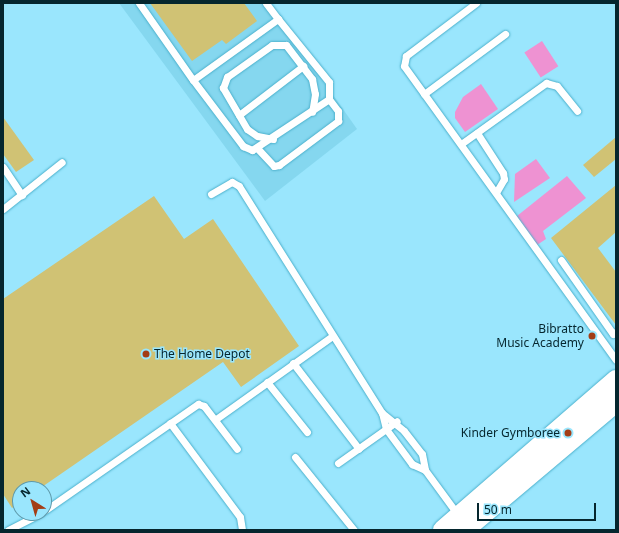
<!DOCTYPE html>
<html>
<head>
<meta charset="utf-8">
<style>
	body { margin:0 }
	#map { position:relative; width:619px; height:533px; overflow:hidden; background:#9ae6fd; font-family:"Noto Sans",sans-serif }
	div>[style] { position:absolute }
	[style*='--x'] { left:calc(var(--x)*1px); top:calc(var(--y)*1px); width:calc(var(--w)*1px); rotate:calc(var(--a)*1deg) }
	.built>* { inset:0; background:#85d7ef }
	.green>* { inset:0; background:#ee92d2; transform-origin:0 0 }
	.building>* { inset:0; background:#d0c274 }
	.roads { filter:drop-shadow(0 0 1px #4bb0cc) drop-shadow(0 0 1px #4bb0cc) }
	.lane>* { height:7px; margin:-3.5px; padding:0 3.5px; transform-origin:3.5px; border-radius:3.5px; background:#fff }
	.secondary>* { height:20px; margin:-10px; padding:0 10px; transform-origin:10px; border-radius:10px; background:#fff }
	.dots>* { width:11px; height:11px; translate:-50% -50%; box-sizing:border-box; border:2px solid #9ae6fd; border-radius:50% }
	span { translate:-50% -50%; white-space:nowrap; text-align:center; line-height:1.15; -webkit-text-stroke:3px #9ae6fd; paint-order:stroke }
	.poi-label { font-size:12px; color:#05262e }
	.right { translate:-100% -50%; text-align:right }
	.left { translate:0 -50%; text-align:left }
	.frame { position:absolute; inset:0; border:4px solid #05262e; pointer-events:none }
	.north { position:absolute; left:12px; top:481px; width:40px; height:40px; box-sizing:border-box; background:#9ae6fd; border:1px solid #5e99aa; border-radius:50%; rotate:323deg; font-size:11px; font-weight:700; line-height:16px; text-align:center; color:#05262e }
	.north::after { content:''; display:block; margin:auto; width:14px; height:18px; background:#a33d16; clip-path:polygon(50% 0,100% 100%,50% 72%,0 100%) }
	.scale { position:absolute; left:477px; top:503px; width:119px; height:18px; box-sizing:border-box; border:2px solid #05262e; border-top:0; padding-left:5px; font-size:12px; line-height:14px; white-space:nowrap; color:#05262e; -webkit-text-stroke:3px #9ae6fd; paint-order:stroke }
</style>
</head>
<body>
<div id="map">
	<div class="built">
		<div style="clip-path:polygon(119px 3px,268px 3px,357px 129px,265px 201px)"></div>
	</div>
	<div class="green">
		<div style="left:542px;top:41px;width:30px;height:21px;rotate:57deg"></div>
		<div style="clip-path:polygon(481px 84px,498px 109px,465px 132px,455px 118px,455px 112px,463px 97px)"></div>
		<div style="clip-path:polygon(536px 159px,550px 178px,514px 202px,515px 174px)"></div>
		<div style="clip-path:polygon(567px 176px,586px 198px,543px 231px,546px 239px,537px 245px,517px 216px)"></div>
	</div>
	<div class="building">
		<div style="clip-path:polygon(150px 3px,244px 3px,257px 21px,226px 44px,222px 40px,192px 61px)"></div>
		<div style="clip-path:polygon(3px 117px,34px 160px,16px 172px,3px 154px)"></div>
		<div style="clip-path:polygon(616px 137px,616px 159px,594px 177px,583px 165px)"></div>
		<div style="clip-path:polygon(616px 185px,616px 232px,598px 248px,616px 272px,616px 325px,551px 238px)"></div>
		<div style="clip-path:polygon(154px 196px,184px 239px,213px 219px,299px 346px,241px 387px,223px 362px,39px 489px,20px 489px,20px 502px,12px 508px,3px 494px,3px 299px)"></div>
	</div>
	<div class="roads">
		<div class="lane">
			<div style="--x:139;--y:3;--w:94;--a:55"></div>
			<div style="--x:193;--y:80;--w:105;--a:-35.7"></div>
			<div style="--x:278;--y:19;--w:20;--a:-127"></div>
			<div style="--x:476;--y:3;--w:88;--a:142.9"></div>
			<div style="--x:406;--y:56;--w:10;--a:101"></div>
			<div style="--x:404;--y:66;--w:362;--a:54.2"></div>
			<div style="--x:193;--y:80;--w:83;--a:52.9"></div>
			<div style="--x:243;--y:146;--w:10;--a:24"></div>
			<div style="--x:252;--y:150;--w:92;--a:-33.5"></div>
			<div style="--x:329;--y:99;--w:17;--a:-90"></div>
			<div style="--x:329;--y:82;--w:81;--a:-129"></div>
			<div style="--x:424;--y:94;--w:101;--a:-36.5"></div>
			<div style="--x:239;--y:115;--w:81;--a:-37.4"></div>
			<div style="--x:477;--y:133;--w:48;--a:57"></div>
			<div style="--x:503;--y:173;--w:6;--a:81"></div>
			<div style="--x:504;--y:179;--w:14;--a:120"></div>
			<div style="--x:273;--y:139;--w:16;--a:-169"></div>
			<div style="--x:257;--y:136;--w:12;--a:-145"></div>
			<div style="--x:247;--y:129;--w:48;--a:-120.3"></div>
			<div style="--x:223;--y:88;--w:12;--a:-70"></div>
			<div style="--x:227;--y:77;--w:55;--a:-35.4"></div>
			<div style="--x:272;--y:45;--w:14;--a:0"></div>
			<div style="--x:286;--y:45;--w:43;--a:52.6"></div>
			<div style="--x:312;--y:79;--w:15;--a:79"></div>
			<div style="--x:315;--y:94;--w:18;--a:99"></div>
			<div style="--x:461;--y:144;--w:105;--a:-35.7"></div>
			<div style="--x:546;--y:83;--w:11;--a:15"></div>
			<div style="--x:557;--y:86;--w:32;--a:51"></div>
			<div style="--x:258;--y:149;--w:23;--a:47"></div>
			<div style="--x:274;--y:166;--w:5;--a:-11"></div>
			<div style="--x:279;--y:165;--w:74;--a:-36.7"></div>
			<div style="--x:338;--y:121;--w:10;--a:-90"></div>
			<div style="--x:338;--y:111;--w:15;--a:-127"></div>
			<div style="--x:3;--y:167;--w:34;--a:56"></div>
			<div style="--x:211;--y:194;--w:24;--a:-30"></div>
			<div style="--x:232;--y:182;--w:8;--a:30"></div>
			<div style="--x:239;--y:186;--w:268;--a:57.8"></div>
			<div style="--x:382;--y:413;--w:16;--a:76"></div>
			<div style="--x:386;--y:429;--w:44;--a:53.4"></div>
			<div style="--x:412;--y:464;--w:14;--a:25"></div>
			<div style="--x:3;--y:209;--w:75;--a:-38.5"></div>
			<div style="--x:561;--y:260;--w:90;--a:54.9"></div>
			<div style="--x:613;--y:334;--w:4;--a:-34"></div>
			<div style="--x:293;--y:363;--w:108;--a:52.5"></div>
			<div style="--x:267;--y:382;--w:64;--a:51.3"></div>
			<div style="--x:382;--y:413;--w:28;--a:39"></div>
			<div style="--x:404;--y:431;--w:29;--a:52"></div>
			<div style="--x:422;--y:454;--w:16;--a:79"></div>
			<div style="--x:425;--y:470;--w:56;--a:53.7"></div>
			<div style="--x:216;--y:419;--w:141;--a:-35.5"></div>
			<div style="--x:170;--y:423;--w:117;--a:53.3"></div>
			<div style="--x:240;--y:517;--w:13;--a:81"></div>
			<div style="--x:295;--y:457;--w:94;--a:51.1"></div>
			<div style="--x:338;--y:463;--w:72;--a:-35.4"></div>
			<div style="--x:44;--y:511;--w:188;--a:-34.8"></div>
			<div style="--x:198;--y:404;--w:6;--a:18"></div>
			<div style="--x:204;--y:406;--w:54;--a:52.5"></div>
			<div style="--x:8;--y:530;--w:37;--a:-27"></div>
		</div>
		<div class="secondary">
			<div style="--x:443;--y:530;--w:229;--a:-40.9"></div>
			<div style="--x:464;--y:530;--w:199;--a:-40.1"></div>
		</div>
	</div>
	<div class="dots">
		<div style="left:592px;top:336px;background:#a33d16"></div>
		<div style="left:146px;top:354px;background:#a33d16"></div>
		<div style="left:568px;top:433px;background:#a33d16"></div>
	</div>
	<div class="poi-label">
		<span class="right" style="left:584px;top:336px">Bibratto<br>Music Academy</span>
		<span class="left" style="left:154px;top:354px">The Home Depot</span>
		<span class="right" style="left:560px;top:433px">Kinder Gymboree</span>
	</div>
	<div class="frame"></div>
	<div class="north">N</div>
	<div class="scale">50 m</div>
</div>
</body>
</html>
